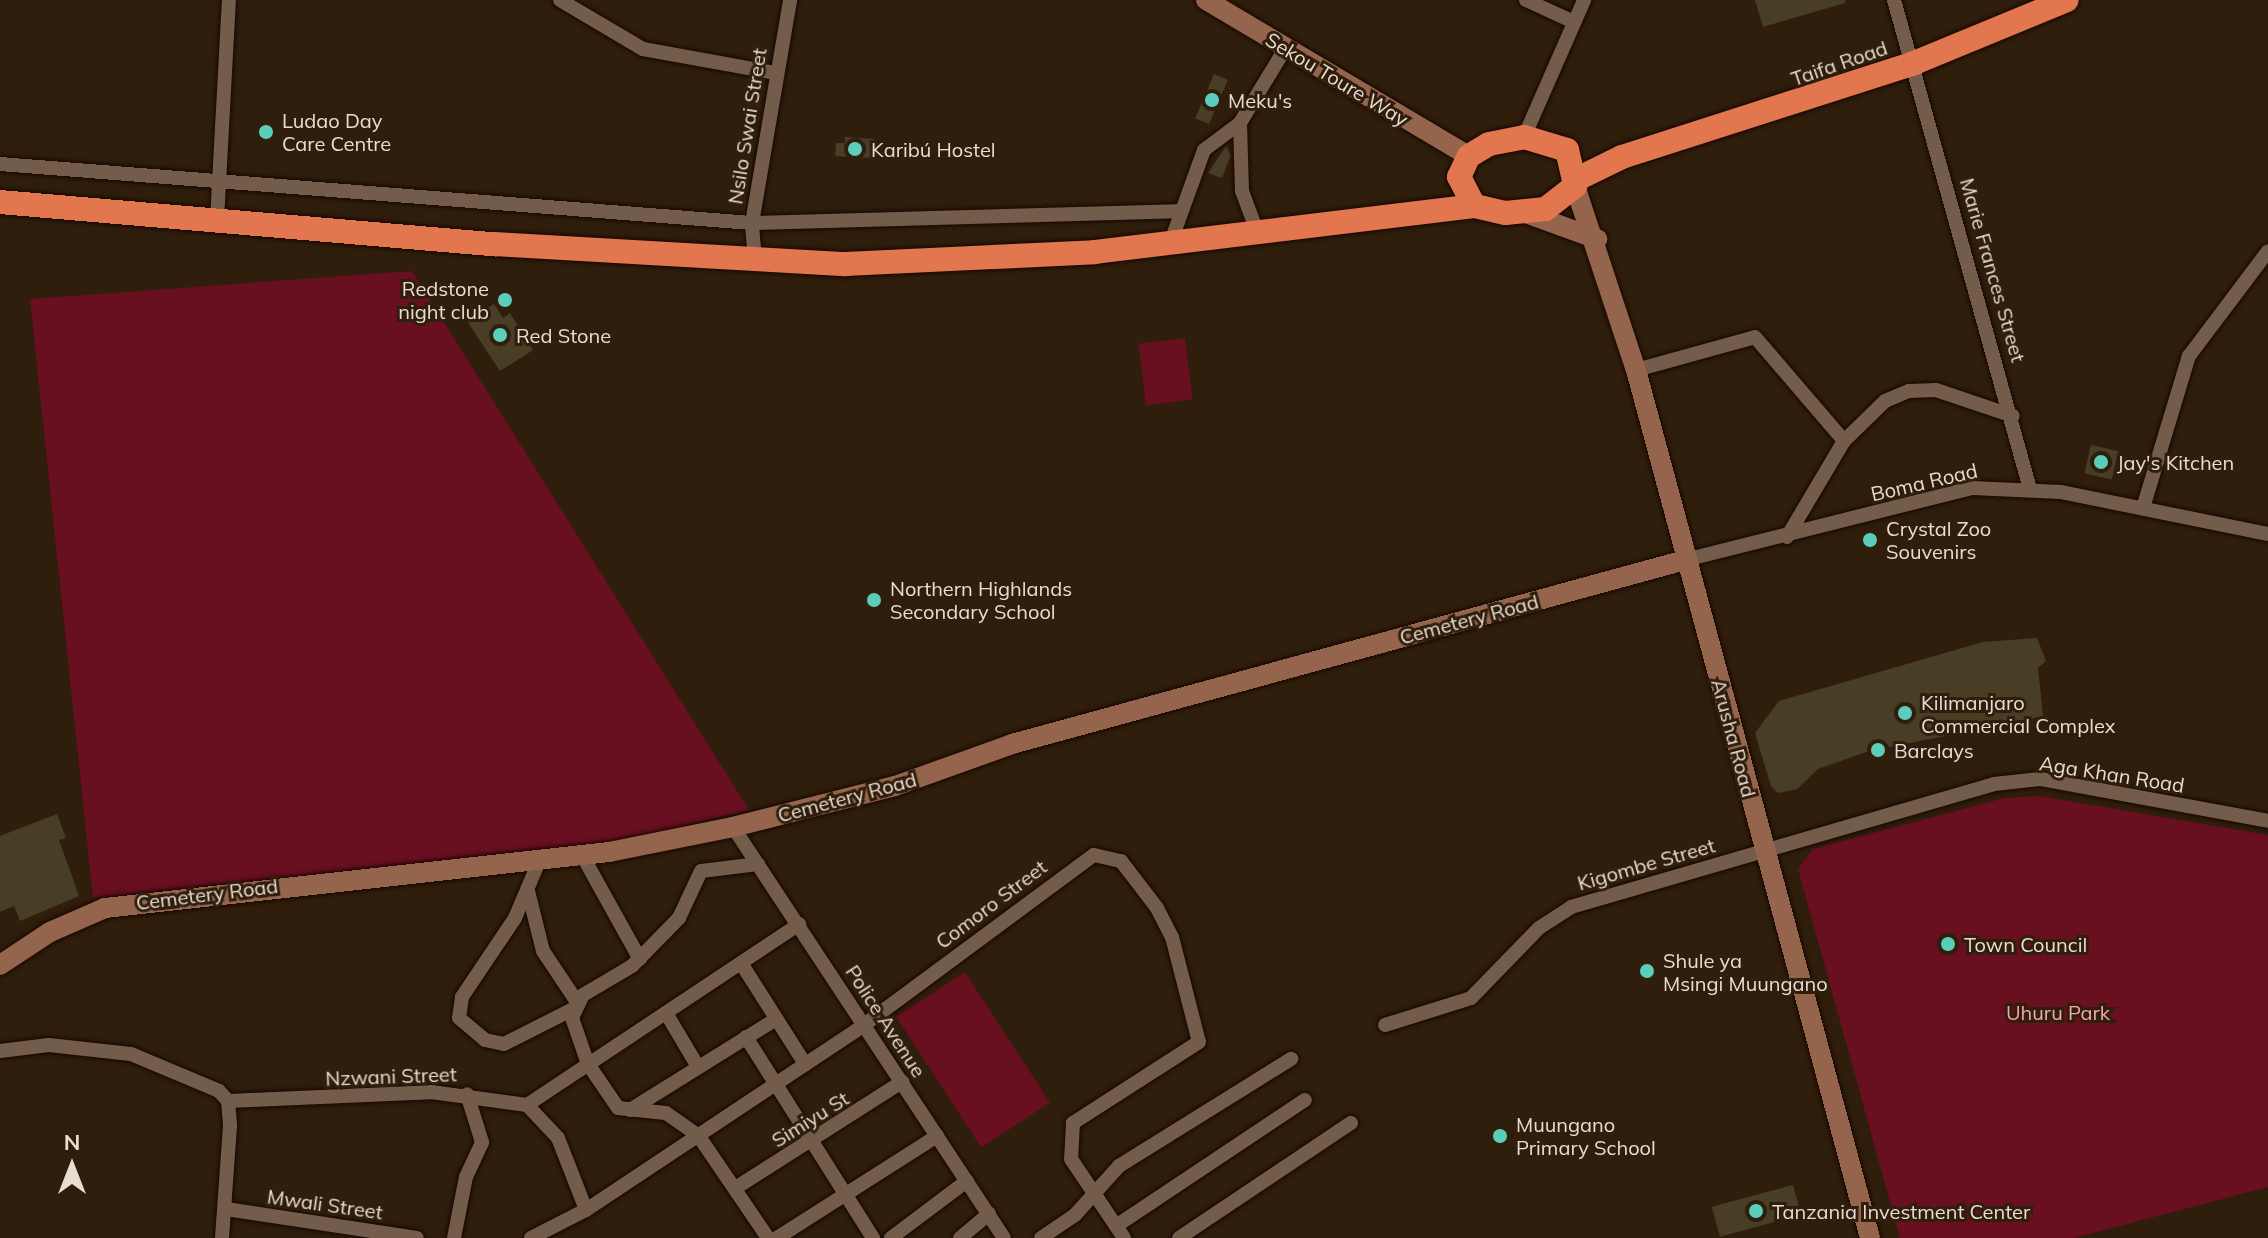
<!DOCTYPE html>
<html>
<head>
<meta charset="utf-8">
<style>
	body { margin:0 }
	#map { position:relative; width:2268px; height:1238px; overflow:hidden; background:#301e0c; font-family:Mulish,sans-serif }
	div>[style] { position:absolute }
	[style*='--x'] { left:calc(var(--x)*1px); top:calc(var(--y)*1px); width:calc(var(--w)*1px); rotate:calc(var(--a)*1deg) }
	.green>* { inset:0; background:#680f20; transform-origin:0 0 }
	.building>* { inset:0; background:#483e25; transform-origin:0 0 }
	.roads { filter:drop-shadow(0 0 2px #170700) drop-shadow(0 0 2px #170700) }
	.street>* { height:14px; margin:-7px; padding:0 7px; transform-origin:7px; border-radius:7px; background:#735d4a }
	.secondary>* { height:20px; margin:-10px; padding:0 10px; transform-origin:10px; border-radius:10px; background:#94644c }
	.highway>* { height:24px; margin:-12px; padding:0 12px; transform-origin:12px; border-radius:12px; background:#e1764f }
	.dots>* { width:22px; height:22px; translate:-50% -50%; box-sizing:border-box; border:4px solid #301e0c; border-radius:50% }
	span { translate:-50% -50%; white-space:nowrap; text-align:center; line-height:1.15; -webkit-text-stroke:6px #301e0c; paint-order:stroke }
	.street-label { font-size:20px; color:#e9dcd1 }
	.poi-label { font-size:20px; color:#e9dcd1 }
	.left { translate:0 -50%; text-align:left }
	.right { translate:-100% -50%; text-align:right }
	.park-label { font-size:20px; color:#f4a6a9 }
	.north { position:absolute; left:32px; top:1126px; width:80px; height:80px; -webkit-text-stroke:6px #301e0c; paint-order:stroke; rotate:0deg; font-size:22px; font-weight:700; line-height:32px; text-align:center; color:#e9dcd1 }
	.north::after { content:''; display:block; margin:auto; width:28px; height:36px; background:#e9dcd1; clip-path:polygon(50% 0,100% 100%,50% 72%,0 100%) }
</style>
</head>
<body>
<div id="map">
	<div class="green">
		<div style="clip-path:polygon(412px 271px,749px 810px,609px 843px,93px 898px,30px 299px)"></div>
		<div style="left:1185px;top:338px;width:62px;height:47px;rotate:83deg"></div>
		<div style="clip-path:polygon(2039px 796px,2268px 835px,2268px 1187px,2074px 1238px,1900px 1238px,1798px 869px,1813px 849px,2005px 798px)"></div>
		<div style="left:965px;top:972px;width:156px;height:82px;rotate:57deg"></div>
	</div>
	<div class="building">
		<div style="clip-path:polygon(1755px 0,1845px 0,1845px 3px,1763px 27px)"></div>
		<div style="left:1214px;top:74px;width:15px;height:48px;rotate:23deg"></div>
		<div style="clip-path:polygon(845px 137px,874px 139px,873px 158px,835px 156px,836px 143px,845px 143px)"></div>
		<div style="clip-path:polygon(1226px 146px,1231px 155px,1222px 178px,1208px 173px)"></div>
		<div style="clip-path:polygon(494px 304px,503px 318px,510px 313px,533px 350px,500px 371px,467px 321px)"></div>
		<div style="left:2091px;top:445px;width:28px;height:29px;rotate:13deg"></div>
		<div style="clip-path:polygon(2037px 638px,2046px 661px,2038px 668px,2043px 716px,1866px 752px,1818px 769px,1797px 789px,1778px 793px,1771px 786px,1755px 733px,1779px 701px,1983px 642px)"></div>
		<div style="clip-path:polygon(57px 814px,66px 838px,59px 840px,79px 896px,20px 921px,14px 906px,0 912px,0 836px)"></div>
		<div style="left:1793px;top:1185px;width:31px;height:84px;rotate:75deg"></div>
	</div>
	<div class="roads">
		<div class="street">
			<div style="--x:560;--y:0;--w:96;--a:30.6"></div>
			<div style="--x:643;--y:49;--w:134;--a:10.3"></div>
			<div style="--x:1526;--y:0;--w:53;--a:24.6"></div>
			<div style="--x:1894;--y:0;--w:508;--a:74.46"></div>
			<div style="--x:1524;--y:137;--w:150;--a:-66.3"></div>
			<div style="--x:0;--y:164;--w:754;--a:4.49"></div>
			<div style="--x:752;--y:223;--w:426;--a:-1.6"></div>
			<div style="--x:217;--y:220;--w:220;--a:-86.9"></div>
			<div style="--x:1258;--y:234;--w:46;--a:-110.4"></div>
			<div style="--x:1242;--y:191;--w:68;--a:-91.7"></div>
			<div style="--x:1240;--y:123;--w:87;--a:-58.7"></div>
			<div style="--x:1170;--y:244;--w:100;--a:-70.1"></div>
			<div style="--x:1204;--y:150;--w:45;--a:-36.9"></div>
			<div style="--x:755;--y:260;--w:37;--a:-95"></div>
			<div style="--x:752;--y:223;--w:226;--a:-80.3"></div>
			<div style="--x:1636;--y:370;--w:123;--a:-15.5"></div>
			<div style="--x:1755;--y:337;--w:137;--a:49.4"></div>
			<div style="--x:2143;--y:508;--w:159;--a:-73.2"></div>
			<div style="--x:2189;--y:356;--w:131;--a:-53"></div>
			<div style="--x:1787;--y:537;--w:112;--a:-59.3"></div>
			<div style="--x:1844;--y:441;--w:57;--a:-44.3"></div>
			<div style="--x:1885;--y:401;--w:26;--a:-23"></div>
			<div style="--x:1909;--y:391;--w:27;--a:-2"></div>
			<div style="--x:1936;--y:390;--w:81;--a:18.7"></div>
			<div style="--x:1685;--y:560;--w:296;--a:-14.1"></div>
			<div style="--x:1972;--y:488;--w:89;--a:2.6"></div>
			<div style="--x:2061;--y:492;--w:211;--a:11.5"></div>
			<div style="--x:733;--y:827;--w:492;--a:56.6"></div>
			<div style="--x:582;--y:855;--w:119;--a:60.9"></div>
			<div style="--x:540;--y:859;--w:64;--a:113"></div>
			<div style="--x:515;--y:918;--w:95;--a:123.9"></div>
			<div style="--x:462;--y:997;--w:21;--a:98"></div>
			<div style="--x:459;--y:1018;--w:34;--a:40"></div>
			<div style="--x:485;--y:1040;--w:19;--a:12"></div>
			<div style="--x:504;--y:1044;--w:77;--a:-26.9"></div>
			<div style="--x:758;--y:864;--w:57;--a:173"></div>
			<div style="--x:701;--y:871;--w:52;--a:115.1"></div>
			<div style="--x:679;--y:918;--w:67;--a:134.4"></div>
			<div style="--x:632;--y:966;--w:57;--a:149.4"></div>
			<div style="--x:583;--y:995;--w:25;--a:116"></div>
			<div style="--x:572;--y:1018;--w:49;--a:70.8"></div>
			<div style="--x:588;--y:1064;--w:53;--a:55.7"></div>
			<div style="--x:618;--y:1108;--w:48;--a:5.9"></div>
			<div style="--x:666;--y:1113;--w:39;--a:35"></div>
			<div style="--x:698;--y:1135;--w:125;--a:55.8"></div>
			<div style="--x:528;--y:891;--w:62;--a:76"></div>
			<div style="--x:543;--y:951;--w:61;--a:56.3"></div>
			<div style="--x:741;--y:963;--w:120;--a:57.6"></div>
			<div style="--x:666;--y:1013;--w:63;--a:59.3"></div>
			<div style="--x:1385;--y:1025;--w:90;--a:-17.4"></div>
			<div style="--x:1471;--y:998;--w:98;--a:-45.8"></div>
			<div style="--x:1539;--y:928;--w:38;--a:-33"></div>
			<div style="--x:1571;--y:907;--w:441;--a:-16.2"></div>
			<div style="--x:1994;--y:784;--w:46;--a:-6.2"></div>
			<div style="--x:2040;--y:779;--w:232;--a:10.4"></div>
			<div style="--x:746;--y:1037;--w:238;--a:57.7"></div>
			<div style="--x:0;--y:1051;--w:49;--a:-7"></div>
			<div style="--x:49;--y:1045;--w:82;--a:6.3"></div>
			<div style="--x:131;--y:1054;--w:95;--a:22.8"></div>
			<div style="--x:219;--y:1091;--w:13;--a:48"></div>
			<div style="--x:228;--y:1101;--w:25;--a:85"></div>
			<div style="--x:230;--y:1126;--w:112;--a:94.1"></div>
			<div style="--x:228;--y:1101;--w:203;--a:-2.5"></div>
			<div style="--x:431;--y:1092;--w:97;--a:7.7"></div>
			<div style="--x:527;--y:1105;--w:45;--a:46.8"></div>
			<div style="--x:558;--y:1138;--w:77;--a:68.7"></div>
			<div style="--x:527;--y:1105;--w:327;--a:-33.6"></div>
			<div style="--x:630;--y:1110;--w:172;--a:-31.9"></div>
			<div style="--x:737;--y:1187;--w:196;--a:-32.5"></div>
			<div style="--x:226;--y:1209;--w:193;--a:8.6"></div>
			<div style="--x:1116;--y:1226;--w:227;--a:-33.7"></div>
			<div style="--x:454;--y:1238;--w:62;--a:-78.9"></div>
			<div style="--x:466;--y:1177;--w:38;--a:-65"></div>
			<div style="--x:482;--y:1142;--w:50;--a:-107.4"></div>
			<div style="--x:531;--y:1238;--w:62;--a:-27"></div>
			<div style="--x:586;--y:1210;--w:334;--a:-33.6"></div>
			<div style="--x:864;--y:1025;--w:286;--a:-36.5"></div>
			<div style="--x:1094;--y:855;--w:28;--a:13"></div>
			<div style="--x:1121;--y:861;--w:59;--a:52.5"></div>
			<div style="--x:1157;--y:908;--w:33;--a:63"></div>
			<div style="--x:1172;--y:937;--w:108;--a:75.6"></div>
			<div style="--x:1199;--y:1042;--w:150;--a:147.3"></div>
			<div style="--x:1073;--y:1123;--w:36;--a:93"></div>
			<div style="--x:1071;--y:1159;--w:95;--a:56.1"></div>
			<div style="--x:777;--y:1238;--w:190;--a:-32.5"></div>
			<div style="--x:891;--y:1238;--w:95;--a:-36.9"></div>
			<div style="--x:960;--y:1238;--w:38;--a:-40"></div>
			<div style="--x:1041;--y:1238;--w:41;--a:-34.1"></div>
			<div style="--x:1075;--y:1215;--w:66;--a:-48.1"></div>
			<div style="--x:1119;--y:1166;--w:203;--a:-31.9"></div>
			<div style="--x:1179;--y:1238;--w:207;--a:-33.8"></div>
		</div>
		<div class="secondary">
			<div style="--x:1206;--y:0;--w:306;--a:30.7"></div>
			<div style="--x:1575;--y:186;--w:194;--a:71.7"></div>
			<div style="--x:1636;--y:370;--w:899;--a:74.91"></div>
			<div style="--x:1526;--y:213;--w:76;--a:20.1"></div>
			<div style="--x:0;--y:965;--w:60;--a:-33.4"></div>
			<div style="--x:50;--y:932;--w:60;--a:-23.6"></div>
			<div style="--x:105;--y:908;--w:507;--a:-6.34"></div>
			<div style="--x:609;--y:852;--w:126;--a:-11.4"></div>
			<div style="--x:733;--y:827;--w:167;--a:-14.2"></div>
			<div style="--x:895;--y:786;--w:124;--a:-19.7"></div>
			<div style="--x:1012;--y:744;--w:698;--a:-15.29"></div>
		</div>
		<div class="highway">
			<div style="--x:1524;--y:137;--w:45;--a:16.8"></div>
			<div style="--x:1567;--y:150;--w:37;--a:77"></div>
			<div style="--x:1575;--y:186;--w:37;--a:142"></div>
			<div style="--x:1546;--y:209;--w:41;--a:174.4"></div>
			<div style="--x:1505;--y:213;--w:32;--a:-167"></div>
			<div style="--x:1474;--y:206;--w:33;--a:-117"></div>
			<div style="--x:1459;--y:177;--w:23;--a:-65"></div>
			<div style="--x:1469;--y:156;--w:23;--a:-31"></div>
			<div style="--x:1489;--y:144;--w:36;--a:-11"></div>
			<div style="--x:1575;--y:180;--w:52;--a:-26.1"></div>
			<div style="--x:1622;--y:157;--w:307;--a:-17.8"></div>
			<div style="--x:1914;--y:63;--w:165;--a:-22.4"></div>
			<div style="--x:0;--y:202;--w:496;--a:4.9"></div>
			<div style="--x:494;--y:244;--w:352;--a:3.3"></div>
			<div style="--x:845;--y:264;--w:250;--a:-2.7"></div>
			<div style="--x:1095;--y:252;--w:382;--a:-6.9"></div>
		</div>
	</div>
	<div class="dots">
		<div style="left:1212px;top:100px;background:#5bcebb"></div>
		<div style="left:266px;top:132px;background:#5bcebb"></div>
		<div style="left:855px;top:149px;background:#5bcebb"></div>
		<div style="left:505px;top:300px;background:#5bcebb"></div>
		<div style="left:500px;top:335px;background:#5bcebb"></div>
		<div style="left:2101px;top:462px;background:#5bcebb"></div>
		<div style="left:1870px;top:540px;background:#5bcebb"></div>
		<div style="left:874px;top:600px;background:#5bcebb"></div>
		<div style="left:1905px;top:713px;background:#5bcebb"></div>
		<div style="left:1878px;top:750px;background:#5bcebb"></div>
		<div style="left:1948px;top:944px;background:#5bcebb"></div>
		<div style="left:1647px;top:971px;background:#5bcebb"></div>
		<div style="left:1500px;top:1136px;background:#5bcebb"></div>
		<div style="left:1756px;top:1211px;background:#5bcebb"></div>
	</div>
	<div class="street-label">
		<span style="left:1839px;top:63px;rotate:-19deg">Taifa Road</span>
		<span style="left:1337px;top:79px;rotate:31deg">Sekou Toure Way</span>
		<span style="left:747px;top:126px;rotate:-81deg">Nsilo Swai Street</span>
		<span style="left:1993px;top:270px;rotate:74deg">Marie Frances Street</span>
		<span style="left:1924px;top:482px;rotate:-13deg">Boma Road</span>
		<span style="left:1469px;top:619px;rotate:-15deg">Cemetery Road</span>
		<span style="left:1734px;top:738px;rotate:75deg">Arusha Road</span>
		<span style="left:2112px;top:774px;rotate:9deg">Aga Khan Road</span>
		<span style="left:847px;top:797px;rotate:-15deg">Cemetery Road</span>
		<span style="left:1646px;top:864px;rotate:-16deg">Kigombe Street</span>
		<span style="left:207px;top:894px;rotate:-7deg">Cemetery Road</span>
		<span style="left:991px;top:904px;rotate:-37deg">Comoro Street</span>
		<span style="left:886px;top:1021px;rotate:57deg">Police Avenue</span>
		<span style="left:391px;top:1076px;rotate:-2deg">Nzwani Street</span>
		<span style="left:810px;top:1119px;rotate:-32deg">Simiyu St</span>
		<span style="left:325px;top:1204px;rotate:8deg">Mwali Street</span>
	</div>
	<div class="poi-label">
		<span class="left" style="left:1228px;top:100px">Meku's</span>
		<span class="left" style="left:282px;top:132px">Ludao Day<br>Care Centre</span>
		<span class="left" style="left:871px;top:149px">Karibú Hostel</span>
		<span class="right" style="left:489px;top:300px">Redstone<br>night club</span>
		<span class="left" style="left:516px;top:335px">Red Stone</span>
		<span class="left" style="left:2117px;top:462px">Jay's Kitchen</span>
		<span class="left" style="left:1886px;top:540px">Crystal Zoo<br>Souvenirs</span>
		<span class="left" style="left:890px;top:600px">Northern Highlands<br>Secondary School</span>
		<span class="left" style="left:1921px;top:714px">Kilimanjaro<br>Commercial Complex</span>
		<span class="left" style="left:1894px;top:750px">Barclays</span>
		<span class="left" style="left:1964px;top:944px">Town Council</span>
		<span class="left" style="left:1663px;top:972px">Shule ya<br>Msingi Muungano</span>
		<span class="left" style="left:1516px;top:1136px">Muungano<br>Primary School</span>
		<span class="left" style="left:1772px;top:1211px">Tanzania Investment Center</span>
	</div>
	<div class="park-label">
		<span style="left:2058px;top:1012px">Uhuru Park</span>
	</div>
	<div class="north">N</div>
</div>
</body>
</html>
